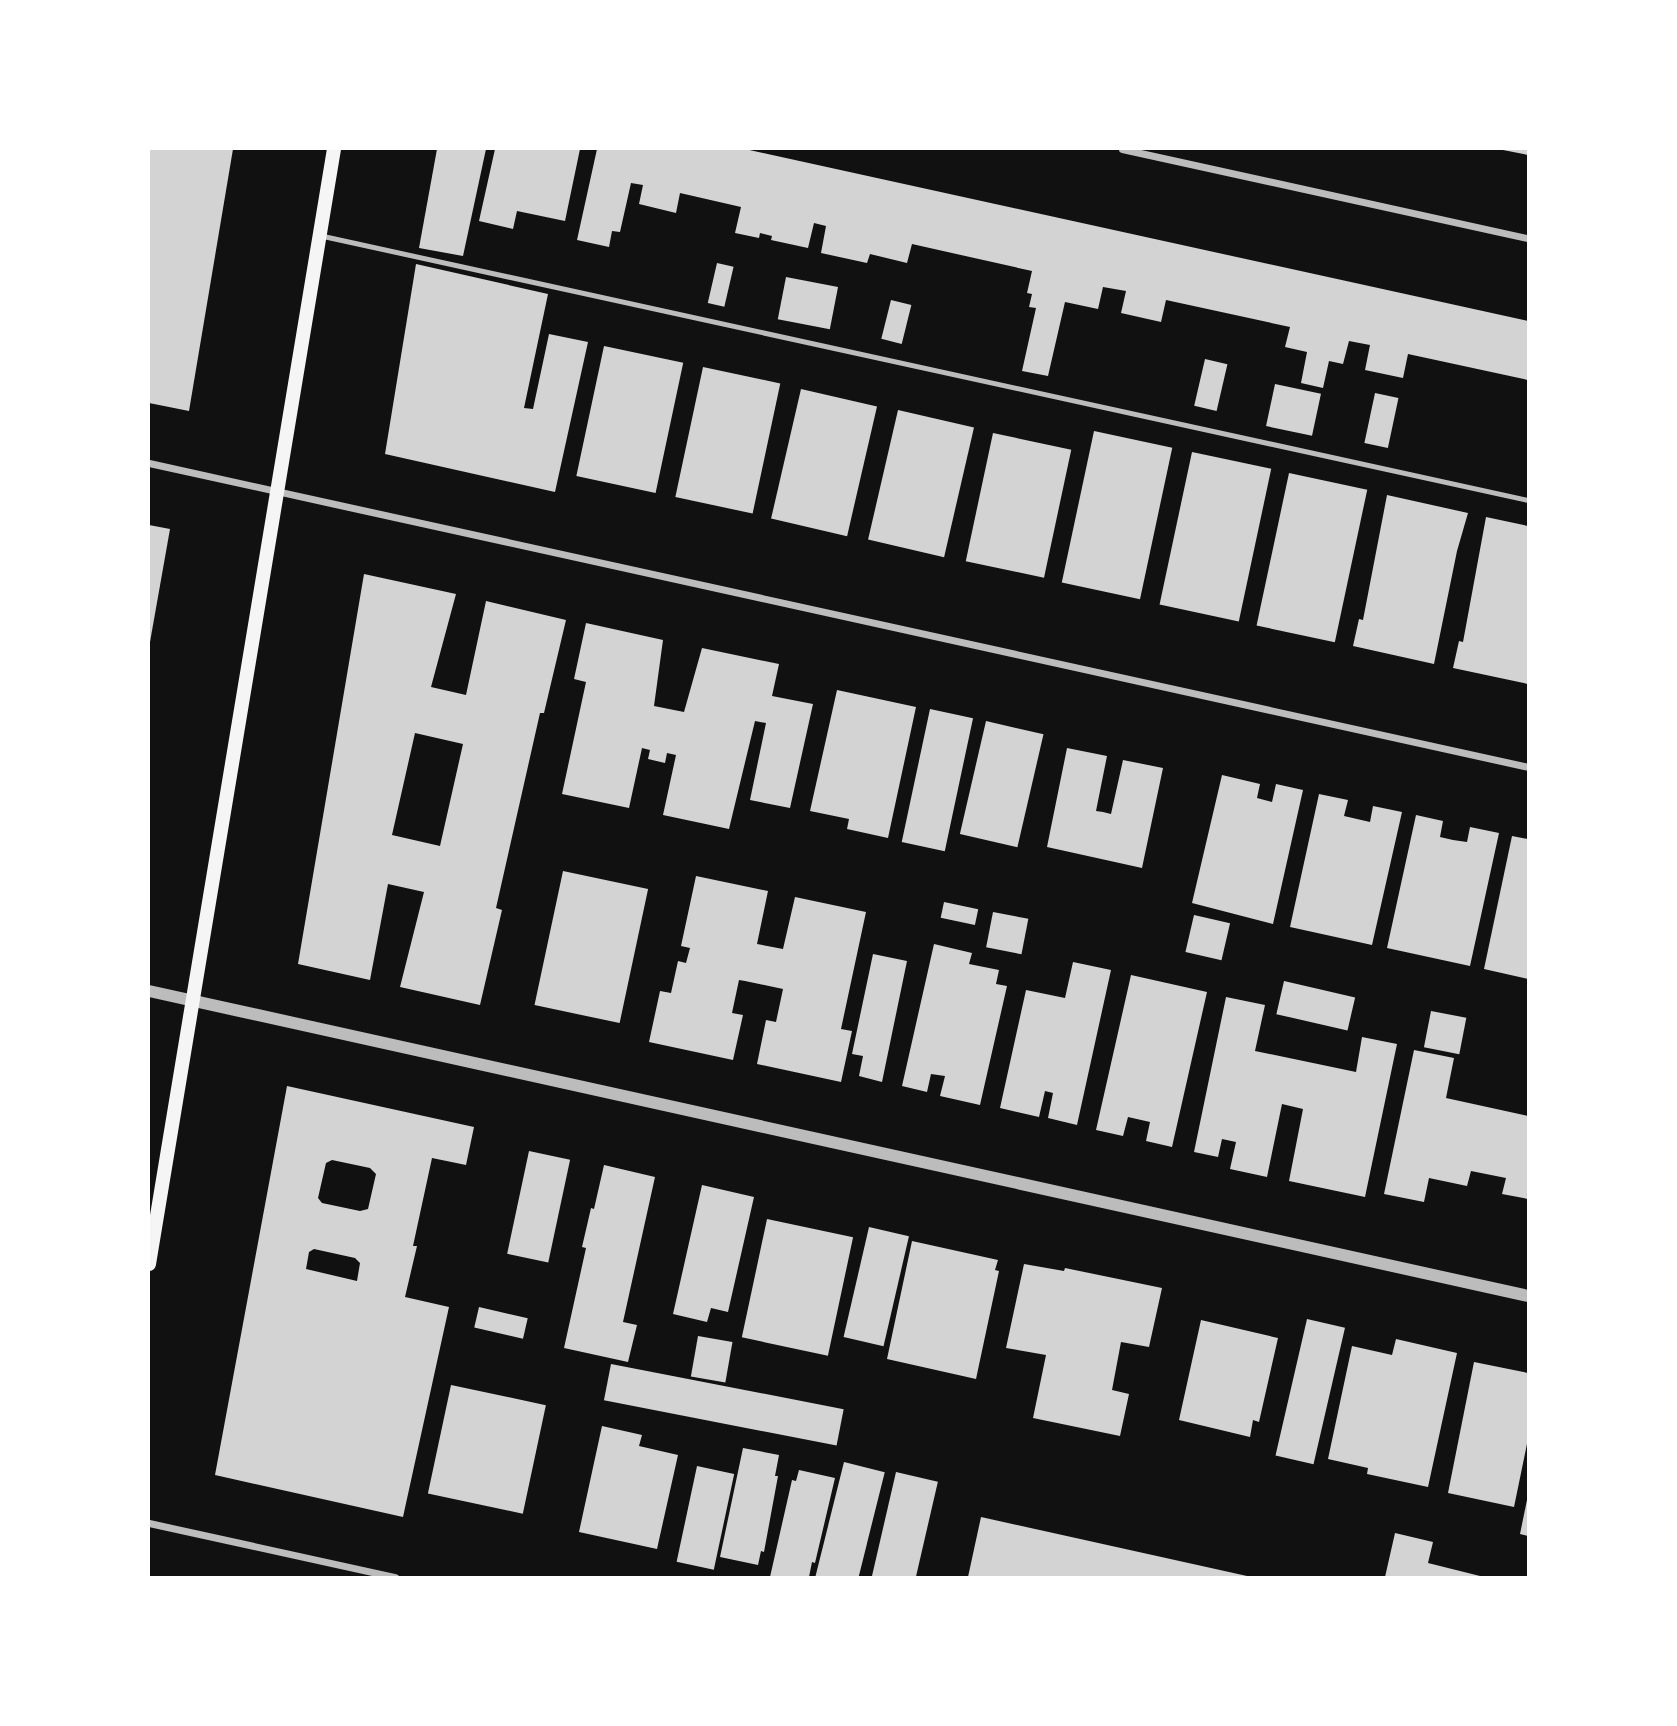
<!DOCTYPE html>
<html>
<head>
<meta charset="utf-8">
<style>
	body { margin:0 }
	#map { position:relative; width:1677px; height:1726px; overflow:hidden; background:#111; font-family:"Fira Sans",sans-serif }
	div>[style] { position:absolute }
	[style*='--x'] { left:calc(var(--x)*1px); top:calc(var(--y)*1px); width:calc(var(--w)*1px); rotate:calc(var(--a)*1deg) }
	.building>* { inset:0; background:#d3d3d3; transform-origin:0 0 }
	.service>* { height:5px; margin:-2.5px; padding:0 2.5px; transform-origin:2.5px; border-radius:2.5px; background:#bcbcbc }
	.minor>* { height:7px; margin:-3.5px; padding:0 3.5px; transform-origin:3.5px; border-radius:3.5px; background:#bcbcbc }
	.tertiary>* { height:12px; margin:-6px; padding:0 6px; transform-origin:6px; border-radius:6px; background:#bcbcbc }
	.secondary>* { height:14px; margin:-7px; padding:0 7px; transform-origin:7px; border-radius:7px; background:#f5f5f5 }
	span { translate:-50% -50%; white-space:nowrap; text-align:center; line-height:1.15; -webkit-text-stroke:5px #fff; paint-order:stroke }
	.frame { position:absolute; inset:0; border:150px solid #fff; pointer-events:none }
</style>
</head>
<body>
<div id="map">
	<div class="building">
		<div style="clip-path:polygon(149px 149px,233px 149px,189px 411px,149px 403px)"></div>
		<div style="clip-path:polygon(437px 149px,486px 149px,463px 256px,419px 248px)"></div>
		<div style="clip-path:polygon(495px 149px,580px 149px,565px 221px,517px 211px,513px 229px,479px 221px)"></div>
		<div style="clip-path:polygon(597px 149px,745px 149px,1528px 321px,1528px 380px,1408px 354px,1403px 378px,1365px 370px,1370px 345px,1349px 341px,1343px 364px,1329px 361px,1323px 388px,1301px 383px,1307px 352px,1285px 347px,1290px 327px,1166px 300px,1161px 322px,1121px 313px,1126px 291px,1103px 287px,1098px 309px,1065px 302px,1048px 376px,1022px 371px,1036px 308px,1029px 307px,1032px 294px,1027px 293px,1032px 271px,912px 244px,907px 263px,870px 254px,867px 263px,821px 253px,826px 226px,814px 223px,808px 248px,771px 240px,772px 236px,760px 233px,759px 238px,735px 233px,741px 207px,680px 193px,676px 213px,639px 204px,643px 185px,631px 183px,620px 232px,612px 231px,609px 247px,577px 240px)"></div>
		<div style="clip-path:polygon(1503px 149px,1528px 149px,1528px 155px,1503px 150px)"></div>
		<div style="left:717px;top:263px;width:17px;height:41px;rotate:13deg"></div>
		<div style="clip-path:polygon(416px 264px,548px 294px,524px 408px,533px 409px,549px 334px,588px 342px,555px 492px,385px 454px)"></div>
		<div style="left:786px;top:277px;width:53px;height:43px;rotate:11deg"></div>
		<div style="left:891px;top:300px;width:21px;height:40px;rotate:14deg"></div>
		<div style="left:604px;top:346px;width:81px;height:133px;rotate:12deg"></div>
		<div style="left:1205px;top:359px;width:23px;height:48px;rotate:13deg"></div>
		<div style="left:703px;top:367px;width:79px;height:133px;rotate:12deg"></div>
		<div style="left:1275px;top:384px;width:47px;height:43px;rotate:12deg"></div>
		<div style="left:801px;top:389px;width:78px;height:133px;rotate:13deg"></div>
		<div style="left:1375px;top:393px;width:24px;height:51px;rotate:12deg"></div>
		<div style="left:898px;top:410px;width:78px;height:133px;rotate:13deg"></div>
		<div style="left:1094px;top:431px;width:80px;height:155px;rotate:12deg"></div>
		<div style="left:993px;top:433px;width:80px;height:131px;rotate:12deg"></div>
		<div style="left:1192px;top:452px;width:81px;height:156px;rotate:12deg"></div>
		<div style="left:1289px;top:473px;width:80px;height:156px;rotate:12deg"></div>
		<div style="clip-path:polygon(1387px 495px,1468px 513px,1457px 551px,1434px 664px,1353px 646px,1359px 619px,1363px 620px)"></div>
		<div style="clip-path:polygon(1486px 517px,1528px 526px,1528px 684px,1453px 668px,1459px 641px,1463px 642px)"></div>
		<div style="clip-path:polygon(149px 525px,170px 529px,150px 642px,149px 642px)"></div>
		<div style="clip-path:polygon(evenodd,364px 574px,456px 594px,431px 687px,466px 695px,486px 601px,566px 620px,544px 713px,540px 713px,496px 908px,502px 910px,480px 1005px,400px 987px,424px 892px,388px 884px,370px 980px,298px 964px,364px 574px,415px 733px,463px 744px,440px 846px,392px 835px,415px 733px)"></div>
		<div style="clip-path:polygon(586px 623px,663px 640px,654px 706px,684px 712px,702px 648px,779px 664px,772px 696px,813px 704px,790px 808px,750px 800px,766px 723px,755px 721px,729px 829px,663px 815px,676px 755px,667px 753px,665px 763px,648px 759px,650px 750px,642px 748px,629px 808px,562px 794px,586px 682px,574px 679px)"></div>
		<div style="clip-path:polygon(837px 690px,916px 707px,888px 838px,847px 829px,849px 819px,810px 811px)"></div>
		<div style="left:930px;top:709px;width:44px;height:136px;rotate:12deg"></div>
		<div style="left:986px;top:721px;width:59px;height:116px;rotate:13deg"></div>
		<div style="clip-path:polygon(1067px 748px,1107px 756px,1096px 811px,1103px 812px,1111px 814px,1123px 760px,1163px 768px,1142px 868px,1047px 847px)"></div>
		<div style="clip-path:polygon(1222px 775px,1260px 784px,1257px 798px,1272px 802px,1276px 784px,1303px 790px,1273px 924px,1192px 903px)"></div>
		<div style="clip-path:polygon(1319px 794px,1348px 800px,1344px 816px,1370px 822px,1373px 806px,1402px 812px,1372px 945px,1290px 927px)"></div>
		<div style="clip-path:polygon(1416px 815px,1443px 821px,1440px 837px,1453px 840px,1467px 842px,1470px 827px,1499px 833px,1470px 966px,1387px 948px)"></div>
		<div style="clip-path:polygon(1512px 836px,1528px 839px,1528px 979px,1484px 969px)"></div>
		<div style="left:563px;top:871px;width:87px;height:137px;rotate:12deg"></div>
		<div style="clip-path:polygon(696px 876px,768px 891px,757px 944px,783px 949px,795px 897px,866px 912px,841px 1029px,852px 1031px,841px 1082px,757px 1064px,766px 1020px,776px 1022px,783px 989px,745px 981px,739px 980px,732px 1013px,743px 1015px,733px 1060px,649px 1042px,660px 991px,671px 993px,678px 961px,686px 963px,690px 948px,681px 946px)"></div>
		<div style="left:944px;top:902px;width:35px;height:16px;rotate:12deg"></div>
		<div style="left:993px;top:912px;width:36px;height:36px;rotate:11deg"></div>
		<div style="left:1194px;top:915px;width:37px;height:38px;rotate:13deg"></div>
		<div style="clip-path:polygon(934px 944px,972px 953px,969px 964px,999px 970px,996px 984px,1007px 986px,980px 1105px,940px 1096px,945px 1076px,931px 1074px,927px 1092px,902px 1086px)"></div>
		<div style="clip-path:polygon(873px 954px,907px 961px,882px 1082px,859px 1076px,863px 1056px,852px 1054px)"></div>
		<div style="clip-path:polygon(1073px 962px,1111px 970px,1077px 1125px,1048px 1118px,1053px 1093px,1045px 1091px,1039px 1117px,1000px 1108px,1026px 990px,1065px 998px)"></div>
		<div style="clip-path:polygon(1131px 975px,1207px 992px,1172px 1147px,1146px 1141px,1150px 1122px,1128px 1117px,1123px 1136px,1096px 1130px)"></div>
		<div style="left:1284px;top:981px;width:73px;height:34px;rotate:13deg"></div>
		<div style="clip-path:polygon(1226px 997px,1265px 1005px,1255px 1051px,1356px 1072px,1362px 1037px,1397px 1044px,1365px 1197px,1289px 1181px,1303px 1109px,1282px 1104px,1267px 1177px,1230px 1169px,1236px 1142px,1222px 1139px,1218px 1157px,1194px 1152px)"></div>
		<div style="left:1431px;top:1011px;width:36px;height:37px;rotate:11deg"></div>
		<div style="clip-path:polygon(1414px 1050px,1454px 1058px,1446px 1098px,1528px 1116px,1528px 1199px,1502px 1194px,1506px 1178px,1471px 1171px,1467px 1186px,1429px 1178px,1424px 1202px,1384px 1194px)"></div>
		<div style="clip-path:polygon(evenodd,287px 1086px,474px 1127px,466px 1165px,432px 1158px,413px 1246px,417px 1246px,405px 1297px,449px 1307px,403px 1517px,215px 1475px,287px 1086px,332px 1160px,370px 1168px,376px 1174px,368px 1209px,360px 1211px,322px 1203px,318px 1198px,326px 1163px,332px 1160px,287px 1086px,314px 1249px,355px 1258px,360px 1263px,357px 1281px,306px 1269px,309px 1252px,314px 1249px)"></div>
		<div style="left:529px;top:1151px;width:42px;height:105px;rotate:12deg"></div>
		<div style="clip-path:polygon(604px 1165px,655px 1177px,623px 1322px,637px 1325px,628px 1362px,564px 1348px,586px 1248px,582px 1247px,591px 1208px,594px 1209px)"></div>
		<div style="clip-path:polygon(702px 1185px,754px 1197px,728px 1312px,711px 1308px,707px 1322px,673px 1314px)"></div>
		<div style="left:767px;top:1219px;width:88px;height:121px;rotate:12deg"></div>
		<div style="left:869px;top:1227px;width:41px;height:113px;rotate:13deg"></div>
		<div style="clip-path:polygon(912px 1241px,998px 1260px,995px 1270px,999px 1271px,976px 1379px,887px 1359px)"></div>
		<div style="clip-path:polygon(1024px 1264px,1064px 1271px,1065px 1268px,1162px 1288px,1149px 1347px,1121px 1342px,1112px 1390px,1129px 1394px,1120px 1436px,1033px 1418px,1046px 1355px,1006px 1348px)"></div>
		<div style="left:479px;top:1307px;width:50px;height:21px;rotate:13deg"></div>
		<div style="left:1307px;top:1319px;width:39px;height:140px;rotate:13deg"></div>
		<div style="clip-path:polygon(1201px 1320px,1278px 1338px,1259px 1422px,1253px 1420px,1250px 1437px,1179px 1420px)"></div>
		<div style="left:698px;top:1336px;width:35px;height:41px;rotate:10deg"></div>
		<div style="clip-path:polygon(1396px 1339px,1457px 1353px,1428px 1487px,1367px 1474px,1368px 1468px,1328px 1459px,1352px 1346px,1392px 1355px)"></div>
		<div style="clip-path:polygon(1474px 1362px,1528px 1373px,1528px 1439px,1514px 1507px,1448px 1493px)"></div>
		<div style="left:611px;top:1364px;width:237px;height:37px;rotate:11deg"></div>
		<div style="left:451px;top:1385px;width:97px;height:111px;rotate:12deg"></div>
		<div style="clip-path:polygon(602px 1426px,642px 1435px,639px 1446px,678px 1455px,657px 1549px,579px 1532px)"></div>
		<div style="clip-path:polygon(743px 1448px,779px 1455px,775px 1476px,778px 1476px,764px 1552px,761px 1551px,758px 1565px,720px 1557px)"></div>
		<div style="left:844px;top:1462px;width:42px;height:119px;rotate:14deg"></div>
		<div style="left:697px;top:1466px;width:38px;height:98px;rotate:12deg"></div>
		<div style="clip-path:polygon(799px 1470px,835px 1478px,815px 1563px,812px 1562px,809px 1577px,770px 1577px,792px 1480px,796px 1481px)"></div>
		<div style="left:896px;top:1472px;width:43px;height:108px;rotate:13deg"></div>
		<div style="clip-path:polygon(1527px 1500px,1528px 1500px,1528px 1536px,1520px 1534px)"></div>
		<div style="clip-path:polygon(981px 1517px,1247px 1576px,1247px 1577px,968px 1577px)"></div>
		<div style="clip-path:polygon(1395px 1533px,1433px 1542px,1428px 1563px,1484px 1577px,1385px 1577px)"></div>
	</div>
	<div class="service">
		<div style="--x:323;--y:236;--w:1234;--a:12.36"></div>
	</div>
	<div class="minor">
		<div style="--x:1122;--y:149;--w:416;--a:12.4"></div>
		<div style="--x:149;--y:463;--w:1412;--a:12.43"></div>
		<div style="--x:149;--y:1523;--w:252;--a:12.4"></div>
	</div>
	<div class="tertiary">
		<div style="--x:149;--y:991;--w:1412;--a:12.47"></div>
	</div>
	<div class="secondary">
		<div style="--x:149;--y:1264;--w:1130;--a:-80.58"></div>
	</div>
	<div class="frame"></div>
</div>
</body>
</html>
